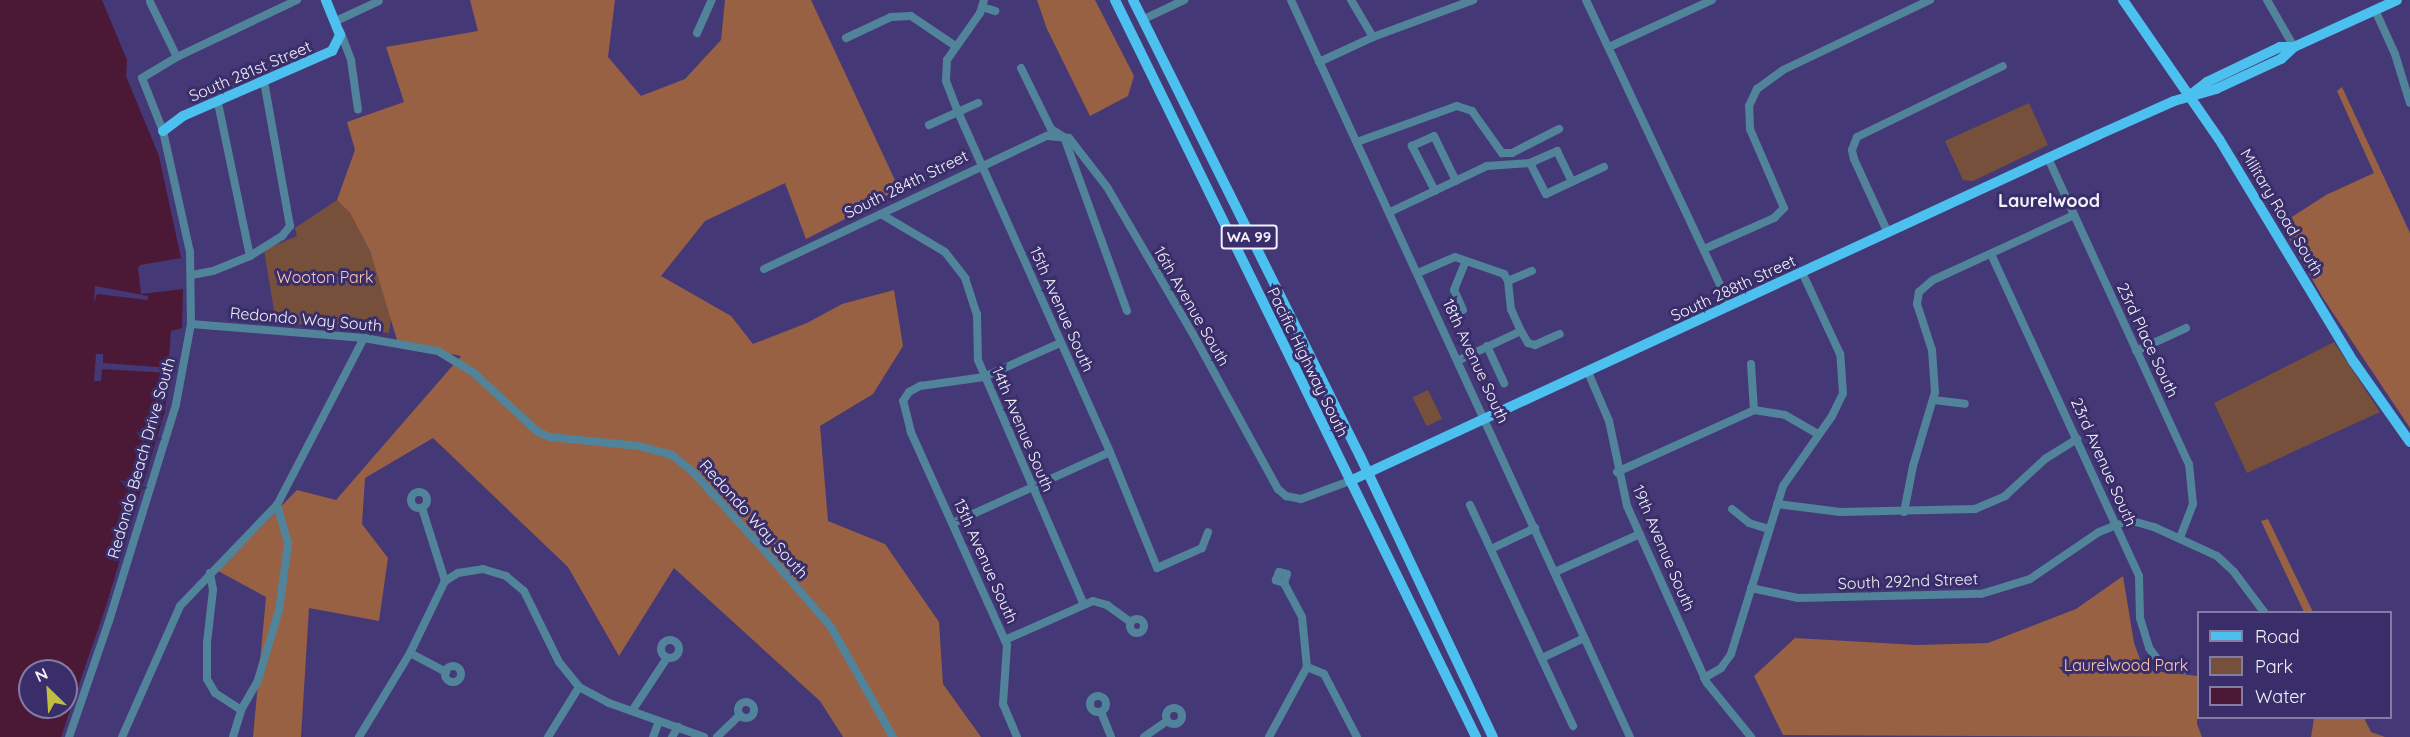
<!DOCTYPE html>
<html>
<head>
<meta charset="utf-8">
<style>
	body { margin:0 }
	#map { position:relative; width:2410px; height:737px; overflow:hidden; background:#443976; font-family:Quicksand,sans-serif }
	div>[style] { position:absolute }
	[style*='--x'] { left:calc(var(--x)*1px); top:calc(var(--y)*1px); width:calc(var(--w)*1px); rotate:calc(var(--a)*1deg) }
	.green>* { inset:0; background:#77503c; transform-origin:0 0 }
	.forest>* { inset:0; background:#986143 }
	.water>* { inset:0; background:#4b1935 }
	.pier>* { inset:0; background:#443976 }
	.minor>* { height:8px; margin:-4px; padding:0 4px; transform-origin:4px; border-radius:4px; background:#51839b }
	.minor>.ring { margin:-4px; padding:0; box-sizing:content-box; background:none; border:8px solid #51839b; border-radius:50% }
	.major>* { height:10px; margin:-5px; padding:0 5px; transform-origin:5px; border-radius:5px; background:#4cc0ef }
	span { translate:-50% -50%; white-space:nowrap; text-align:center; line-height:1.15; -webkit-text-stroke:6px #392e6a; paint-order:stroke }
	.shield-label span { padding:2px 4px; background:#392e6a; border:2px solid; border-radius:4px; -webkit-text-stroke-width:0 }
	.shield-label { font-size:15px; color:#f2f1f9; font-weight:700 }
	.street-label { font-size:16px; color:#f2f1f9 }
	.park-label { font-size:16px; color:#fcc9ae }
	.neighbourhood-label { font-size:18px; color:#f2f1f9; font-weight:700 }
	.legend { position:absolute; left:2197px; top:611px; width:195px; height:108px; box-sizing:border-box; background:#392e6a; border:2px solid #837ca3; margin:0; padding:8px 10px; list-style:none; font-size:18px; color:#f2f1f9 }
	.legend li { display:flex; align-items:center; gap:12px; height:30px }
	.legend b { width:30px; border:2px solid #837ca3 }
	.north { position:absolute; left:18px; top:659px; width:60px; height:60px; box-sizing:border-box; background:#392e6a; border:2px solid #837ca3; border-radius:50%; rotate:335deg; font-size:16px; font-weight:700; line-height:24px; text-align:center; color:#f2f1f9 }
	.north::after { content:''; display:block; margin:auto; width:21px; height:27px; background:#bfbe41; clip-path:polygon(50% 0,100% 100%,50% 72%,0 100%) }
</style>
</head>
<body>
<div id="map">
	<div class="green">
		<div style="clip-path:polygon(2029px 103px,2048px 145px,1973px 181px,1963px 180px,1945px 141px)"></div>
		<div style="clip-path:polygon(337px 200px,350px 213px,370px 251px,391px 319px,389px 333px,276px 322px,264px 250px,297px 236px,295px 228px)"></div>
		<div style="clip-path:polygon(2334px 342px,2380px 412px,2247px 473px,2214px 403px)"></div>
		<div style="left:1428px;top:390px;width:32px;height:17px;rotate:64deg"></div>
	</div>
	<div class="forest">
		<div style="clip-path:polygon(470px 0,615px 0,608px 57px,641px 96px,685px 79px,721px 40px,725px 0,811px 0,900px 191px,806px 239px,785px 183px,705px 221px,661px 276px,731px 316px,753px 344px,807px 323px,842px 304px,894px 290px,903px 346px,873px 394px,820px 426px,828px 521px,885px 544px,939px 622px,943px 684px,981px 737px,843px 737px,820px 701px,674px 568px,619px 656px,568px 567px,433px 438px,365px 478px,362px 524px,388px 558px,379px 621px,309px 608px,301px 737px,253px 737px,266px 597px,218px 571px,297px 490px,336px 500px,461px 356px,398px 343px,370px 251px,350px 213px,337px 200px,355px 150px,347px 122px,404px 102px,386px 47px,478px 31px)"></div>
		<div style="clip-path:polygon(1037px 0,1095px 0,1134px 76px,1128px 96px,1090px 116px,1047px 29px)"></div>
		<div style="clip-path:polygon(2342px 87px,2410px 233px,2410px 428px,2323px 298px,2281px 224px,2326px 195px,2374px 173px,2337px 91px)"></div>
		<div style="clip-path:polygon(2268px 519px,2313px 612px,2304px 612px,2261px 521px)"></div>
		<div style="clip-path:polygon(2123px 576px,2134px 643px,2144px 670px,2198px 676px,2197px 724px,2202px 737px,1783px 735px,1754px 676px,1795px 638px,1917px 645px,1988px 643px,2076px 609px)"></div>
		<div style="clip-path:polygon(2314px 718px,2364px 718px,2371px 732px,2385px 737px,2311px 737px)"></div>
	</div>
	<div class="water">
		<div style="clip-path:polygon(evenodd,0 0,102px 0,127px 60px,126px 76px,159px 156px,181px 258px,140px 265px,138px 268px,141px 294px,183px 289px,182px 328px,171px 331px,165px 411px,106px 606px,61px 737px,0 737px,0 0,30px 671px,66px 671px,66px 707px,30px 707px,30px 671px)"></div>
	</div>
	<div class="pier">
		<div style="clip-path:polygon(95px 286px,148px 296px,148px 300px,97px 294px,94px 302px)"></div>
		<div style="clip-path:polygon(96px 354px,103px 354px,103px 363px,170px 368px,169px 373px,102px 369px,101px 381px,94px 381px)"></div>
	</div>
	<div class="minor">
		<div style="--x:984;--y:0;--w:14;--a:107"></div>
		<div style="--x:980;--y:13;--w:57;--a:125.1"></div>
		<div style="--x:947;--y:60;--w:21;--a:93"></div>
		<div style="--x:946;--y:81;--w:33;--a:69"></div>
		<div style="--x:958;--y:112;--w:372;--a:65.9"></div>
		<div style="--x:1110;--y:452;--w:125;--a:67.9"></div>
		<div style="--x:1157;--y:568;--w:49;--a:-24"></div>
		<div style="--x:1202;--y:548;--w:17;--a:-69"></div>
		<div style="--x:1291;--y:0;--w:811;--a:65.3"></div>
		<div style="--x:1351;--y:0;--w:43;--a:59.3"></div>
		<div style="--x:1586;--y:0;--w:338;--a:64.8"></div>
		<div style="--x:2267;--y:0;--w:54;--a:60.1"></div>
		<div style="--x:150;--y:2;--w:61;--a:63.9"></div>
		<div style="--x:982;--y:7;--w:14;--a:17"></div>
		<div style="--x:2375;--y:10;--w:48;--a:65.6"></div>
		<div style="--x:2395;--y:54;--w:51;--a:73"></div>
		<div style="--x:1142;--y:20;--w:47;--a:-25.5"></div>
		<div style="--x:336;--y:21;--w:47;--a:-24.9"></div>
		<div style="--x:340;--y:31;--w:31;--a:69"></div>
		<div style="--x:351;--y:60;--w:50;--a:82"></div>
		<div style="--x:697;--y:33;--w:36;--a:-66"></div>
		<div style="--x:846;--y:38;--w:50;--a:-25"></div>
		<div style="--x:891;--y:17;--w:20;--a:-3"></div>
		<div style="--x:911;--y:16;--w:52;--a:34"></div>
		<div style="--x:1609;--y:47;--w:113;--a:-24.5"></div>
		<div style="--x:1319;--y:62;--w:60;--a:-24.8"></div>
		<div style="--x:1373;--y:37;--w:107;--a:-20.3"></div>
		<div style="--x:1021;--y:68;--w:68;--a:63.8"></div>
		<div style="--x:1051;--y:129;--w:15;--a:32"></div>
		<div style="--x:1064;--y:137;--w:185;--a:70.1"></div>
		<div style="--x:218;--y:103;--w:156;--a:78.2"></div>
		<div style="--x:929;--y:125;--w:54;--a:-24.2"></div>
		<div style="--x:1357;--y:142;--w:106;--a:-19.8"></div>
		<div style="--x:1457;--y:106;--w:16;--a:18"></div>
		<div style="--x:1472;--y:111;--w:52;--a:54.5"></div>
		<div style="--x:1502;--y:153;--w:10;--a:0"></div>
		<div style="--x:1512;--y:153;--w:53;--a:-27.1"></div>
		<div style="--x:2048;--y:158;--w:337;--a:65.3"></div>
		<div style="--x:2189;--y:464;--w:40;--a:84.3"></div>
		<div style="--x:2193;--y:504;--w:36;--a:111"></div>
		<div style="--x:1530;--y:163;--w:30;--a:-24"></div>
		<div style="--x:1557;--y:151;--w:34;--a:64"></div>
		<div style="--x:1435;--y:191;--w:51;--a:-117.1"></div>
		<div style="--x:1412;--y:146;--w:24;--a:-24"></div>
		<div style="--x:1434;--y:136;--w:50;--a:63.9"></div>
		<div style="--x:1390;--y:212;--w:107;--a:-25.4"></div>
		<div style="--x:1487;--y:166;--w:43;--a:-4"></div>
		<div style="--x:1530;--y:163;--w:35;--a:63"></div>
		<div style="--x:1546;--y:194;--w:64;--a:-25"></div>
		<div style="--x:881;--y:214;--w:74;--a:30.7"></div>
		<div style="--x:945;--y:252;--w:33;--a:52"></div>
		<div style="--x:965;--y:278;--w:38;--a:72"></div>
		<div style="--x:977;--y:314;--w:46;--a:88.8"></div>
		<div style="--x:978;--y:360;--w:265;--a:66.6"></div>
		<div style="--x:1888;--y:233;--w:81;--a:-114.7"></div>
		<div style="--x:1854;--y:159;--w:9;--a:-103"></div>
		<div style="--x:1852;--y:150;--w:14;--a:-69"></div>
		<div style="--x:1857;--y:137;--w:162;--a:-25.9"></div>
		<div style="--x:1704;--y:249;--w:77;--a:-23.9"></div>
		<div style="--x:1774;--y:218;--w:14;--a:-45"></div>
		<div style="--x:1784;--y:208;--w:86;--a:-113.3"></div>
		<div style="--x:1750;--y:129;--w:23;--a:-92"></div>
		<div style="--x:1749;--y:106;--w:19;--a:-65"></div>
		<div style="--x:1757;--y:89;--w:32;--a:-36"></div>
		<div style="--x:1783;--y:70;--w:163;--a:-25.5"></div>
		<div style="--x:1991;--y:254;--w:354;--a:65.3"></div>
		<div style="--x:2139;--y:576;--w:42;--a:88.6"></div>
		<div style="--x:2140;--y:618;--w:31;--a:73"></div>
		<div style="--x:2149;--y:648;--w:21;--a:53"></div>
		<div style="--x:2162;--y:665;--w:23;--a:13"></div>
		<div style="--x:764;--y:269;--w:313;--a:-25.2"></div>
		<div style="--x:1047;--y:136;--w:22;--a:5"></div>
		<div style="--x:1069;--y:138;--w:62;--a:52.2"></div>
		<div style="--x:1107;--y:187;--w:170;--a:59.7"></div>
		<div style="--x:1193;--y:334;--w:177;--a:61.3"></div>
		<div style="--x:1278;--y:489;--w:11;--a:41"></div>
		<div style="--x:1286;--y:496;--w:15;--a:11"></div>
		<div style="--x:1301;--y:499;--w:52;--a:-20.2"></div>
		<div style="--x:1418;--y:273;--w:40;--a:-23.4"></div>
		<div style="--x:1455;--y:257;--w:52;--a:19.1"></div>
		<div style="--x:1504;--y:274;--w:8;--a:60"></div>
		<div style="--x:1508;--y:281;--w:28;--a:84"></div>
		<div style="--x:1511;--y:309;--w:24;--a:66"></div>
		<div style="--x:1521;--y:331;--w:68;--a:154.9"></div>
		<div style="--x:192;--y:275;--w:21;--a:-11"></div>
		<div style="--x:213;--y:271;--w:40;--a:-22"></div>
		<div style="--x:250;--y:256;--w:38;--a:-32"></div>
		<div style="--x:282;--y:236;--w:13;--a:-51"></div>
		<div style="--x:290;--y:226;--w:146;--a:-100.2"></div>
		<div style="--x:1508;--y:281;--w:26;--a:-23"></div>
		<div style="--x:1463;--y:310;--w:22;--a:-114"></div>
		<div style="--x:1454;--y:290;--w:31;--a:-68"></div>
		<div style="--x:191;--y:324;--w:174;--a:4.6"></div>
		<div style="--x:364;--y:338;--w:75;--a:10"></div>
		<div style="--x:438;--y:351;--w:42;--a:31.4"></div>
		<div style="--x:474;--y:373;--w:87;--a:42.7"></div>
		<div style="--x:538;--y:432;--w:13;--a:23"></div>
		<div style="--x:550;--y:437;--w:89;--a:5.8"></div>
		<div style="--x:639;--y:446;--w:34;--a:15"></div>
		<div style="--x:672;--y:455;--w:26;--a:39"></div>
		<div style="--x:692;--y:471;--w:110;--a:47.6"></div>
		<div style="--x:766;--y:552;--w:99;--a:49.1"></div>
		<div style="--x:831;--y:627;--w:126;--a:60.6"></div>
		<div style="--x:1521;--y:331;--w:14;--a:60"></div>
		<div style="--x:1528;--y:343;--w:7;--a:16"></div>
		<div style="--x:1535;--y:345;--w:27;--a:-24"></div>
		<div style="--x:1487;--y:346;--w:41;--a:65.3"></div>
		<div style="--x:2136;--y:351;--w:55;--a:-24.7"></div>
		<div style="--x:1751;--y:364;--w:46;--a:86.3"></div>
		<div style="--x:1588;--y:372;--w:53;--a:66.8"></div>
		<div style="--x:1609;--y:421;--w:87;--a:78"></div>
		<div style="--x:1627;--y:506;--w:194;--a:65.7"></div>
		<div style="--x:1707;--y:683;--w:70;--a:50.8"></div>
		<div style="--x:1934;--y:400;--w:31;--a:7"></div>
		<div style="--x:1617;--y:472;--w:150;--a:-24.3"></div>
		<div style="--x:1754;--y:410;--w:31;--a:9"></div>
		<div style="--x:1785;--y:415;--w:38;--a:30"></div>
		<div class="ring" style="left:411px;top:492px;width:8px;height:8px"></div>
		<div style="--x:1777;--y:504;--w:64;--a:7.2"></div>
		<div style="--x:1840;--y:512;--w:135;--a:-1.3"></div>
		<div style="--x:1975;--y:509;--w:33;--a:-23"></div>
		<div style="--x:2005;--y:496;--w:54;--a:-42.8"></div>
		<div style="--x:2045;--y:459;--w:38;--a:-32"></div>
		<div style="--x:277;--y:505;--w:188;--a:-62.5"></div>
		<div style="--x:1470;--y:505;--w:244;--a:65"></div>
		<div style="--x:422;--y:508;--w:77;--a:72.5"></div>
		<div style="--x:1732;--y:509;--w:22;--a:39"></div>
		<div style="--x:1749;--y:523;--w:21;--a:17"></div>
		<div style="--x:1904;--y:512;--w:47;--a:-78.9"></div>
		<div style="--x:1913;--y:466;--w:77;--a:-73.4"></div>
		<div style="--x:1935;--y:392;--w:42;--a:-94.1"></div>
		<div style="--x:1932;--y:350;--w:48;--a:-108.1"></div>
		<div style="--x:1917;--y:304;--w:12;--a:-81"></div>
		<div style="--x:1919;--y:292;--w:18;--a:-41"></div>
		<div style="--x:1933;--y:280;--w:155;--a:-24.7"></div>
		<div style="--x:953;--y:523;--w:172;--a:-24.3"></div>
		<div style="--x:1491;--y:549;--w:49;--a:-25.5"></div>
		<div style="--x:1555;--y:572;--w:93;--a:-24.1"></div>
		<div style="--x:210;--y:573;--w:17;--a:80"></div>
		<div style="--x:213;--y:590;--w:53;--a:96.5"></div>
		<div style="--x:207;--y:643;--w:36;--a:90"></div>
		<div style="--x:207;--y:679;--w:16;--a:60"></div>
		<div style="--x:215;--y:693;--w:31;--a:33"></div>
		<div style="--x:1284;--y:583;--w:9;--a:-72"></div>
		<div style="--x:1287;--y:574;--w:8;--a:-166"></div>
		<div style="--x:1279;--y:572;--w:9;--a:111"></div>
		<div style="--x:1276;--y:580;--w:9;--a:21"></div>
		<div style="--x:1284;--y:583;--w:38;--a:62"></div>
		<div style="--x:1302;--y:617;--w:50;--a:84.3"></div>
		<div style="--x:1307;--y:667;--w:18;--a:22"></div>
		<div style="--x:1324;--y:674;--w:71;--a:62.4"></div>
		<div style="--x:1751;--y:588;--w:48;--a:12"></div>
		<div style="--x:1798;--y:598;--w:183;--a:-1.3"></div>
		<div style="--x:1981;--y:594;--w:51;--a:-17"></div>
		<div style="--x:2030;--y:579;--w:83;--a:-34.3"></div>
		<div style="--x:2099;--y:532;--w:32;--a:-22"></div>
		<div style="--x:2129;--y:520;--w:26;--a:16"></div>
		<div style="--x:2154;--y:527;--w:69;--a:24.7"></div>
		<div style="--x:2217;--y:556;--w:23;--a:43"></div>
		<div style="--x:2234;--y:572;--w:50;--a:53.1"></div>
		<div class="ring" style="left:1130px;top:619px;width:6px;height:6px"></div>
		<div style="--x:1005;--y:640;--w:96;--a:-23.9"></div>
		<div style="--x:1093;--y:601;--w:15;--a:16"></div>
		<div style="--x:1107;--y:605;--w:29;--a:36"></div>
		<div class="ring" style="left:661px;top:640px;width:10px;height:10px"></div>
		<div style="--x:410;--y:653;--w:41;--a:27.8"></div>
		<div style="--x:1542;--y:658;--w:47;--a:-25.5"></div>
		<div class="ring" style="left:445px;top:666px;width:8px;height:8px"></div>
		<div style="--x:1704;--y:678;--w:20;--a:-30"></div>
		<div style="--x:1721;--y:668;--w:17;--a:-54"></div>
		<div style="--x:1731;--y:654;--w:176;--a:-72.8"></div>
		<div style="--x:1783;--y:486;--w:85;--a:-55"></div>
		<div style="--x:1832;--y:416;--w:25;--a:-64"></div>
		<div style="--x:1843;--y:393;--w:39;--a:-94"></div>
		<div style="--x:1840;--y:354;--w:90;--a:-114.9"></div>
		<div class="ring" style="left:1090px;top:696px;width:8px;height:8px"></div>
		<div class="ring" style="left:738px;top:702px;width:8px;height:8px"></div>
		<div class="ring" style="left:1166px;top:708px;width:8px;height:8px"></div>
		<div style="--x:632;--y:711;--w:64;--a:-56.6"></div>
		<div style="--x:1101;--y:712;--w:27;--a:68"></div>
		<div style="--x:69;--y:737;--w:123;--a:-71"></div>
		<div style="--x:109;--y:621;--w:227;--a:-72.8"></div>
		<div style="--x:176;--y:404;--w:81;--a:-79.4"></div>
		<div style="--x:191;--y:324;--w:72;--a:-90.8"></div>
		<div style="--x:190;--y:252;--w:124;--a:-102.6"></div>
		<div style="--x:163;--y:131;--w:57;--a:-111.6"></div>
		<div style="--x:142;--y:78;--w:41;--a:-31"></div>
		<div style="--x:177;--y:57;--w:133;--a:-25.4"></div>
		<div style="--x:122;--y:737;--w:143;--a:-66.1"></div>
		<div style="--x:180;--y:606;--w:140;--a:-46.2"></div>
		<div style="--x:233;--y:737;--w:28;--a:-73"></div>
		<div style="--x:241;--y:710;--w:34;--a:-60"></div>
		<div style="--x:258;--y:680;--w:73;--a:-73.3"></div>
		<div style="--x:279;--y:610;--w:68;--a:-82.3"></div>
		<div style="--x:288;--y:543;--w:40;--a:-106"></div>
		<div style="--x:359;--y:737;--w:98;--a:-58.7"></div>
		<div style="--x:410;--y:653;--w:80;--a:-64.1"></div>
		<div style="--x:445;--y:581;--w:15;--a:-32"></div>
		<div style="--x:458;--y:573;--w:25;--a:-9"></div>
		<div style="--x:483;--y:569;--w:24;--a:17"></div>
		<div style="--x:506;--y:576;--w:23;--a:40"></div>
		<div style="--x:524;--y:591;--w:79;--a:63.8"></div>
		<div style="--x:559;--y:662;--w:32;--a:51"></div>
		<div style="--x:579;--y:687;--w:34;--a:28"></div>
		<div style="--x:609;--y:703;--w:101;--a:19.7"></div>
		<div style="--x:548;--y:737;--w:59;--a:-58.2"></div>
		<div style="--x:653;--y:737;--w:17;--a:-69"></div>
		<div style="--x:672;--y:737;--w:12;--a:-59"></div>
		<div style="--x:717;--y:737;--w:32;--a:-44"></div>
		<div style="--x:1017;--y:737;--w:36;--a:-113"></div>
		<div style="--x:1003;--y:704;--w:59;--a:-86.1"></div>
		<div style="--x:1007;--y:645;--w:234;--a:-114.3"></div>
		<div style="--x:911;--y:432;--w:32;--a:-104"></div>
		<div style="--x:903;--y:401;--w:11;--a:-56"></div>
		<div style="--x:909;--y:392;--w:13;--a:-29"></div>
		<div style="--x:920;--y:386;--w:65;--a:-8"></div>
		<div style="--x:984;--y:377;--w:83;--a:-24.1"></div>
		<div style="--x:1144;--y:737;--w:28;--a:-35"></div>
		<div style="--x:1269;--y:737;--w:80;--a:-61.5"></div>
	</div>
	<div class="major">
		<div style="--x:1115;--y:0;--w:821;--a:63.9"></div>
		<div style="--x:1133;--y:0;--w:509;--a:63.54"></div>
		<div style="--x:1360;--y:456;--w:311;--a:64.7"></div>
		<div style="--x:2123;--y:0;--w:169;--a:55.4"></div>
		<div style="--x:2219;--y:139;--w:259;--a:58.9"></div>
		<div style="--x:2353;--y:361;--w:99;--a:54.9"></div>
		<div style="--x:2193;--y:93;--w:18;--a:-38"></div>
		<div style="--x:2207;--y:82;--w:81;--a:-25.6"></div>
		<div style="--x:2280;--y:47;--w:14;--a:0"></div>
		<div style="--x:163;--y:131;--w:25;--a:-37"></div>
		<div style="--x:183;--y:116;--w:163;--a:-23.6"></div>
		<div style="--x:332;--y:51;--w:18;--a:-63"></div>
		<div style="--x:340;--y:35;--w:38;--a:-112"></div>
		<div style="--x:1350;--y:481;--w:824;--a:-24.82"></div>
		<div style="--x:2098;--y:135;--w:83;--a:-24.1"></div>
		<div style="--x:2174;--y:101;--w:44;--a:-15.9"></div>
		<div style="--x:2216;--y:89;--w:72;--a:-24.8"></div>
		<div style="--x:2281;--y:59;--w:18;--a:-43"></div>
		<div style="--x:2294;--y:47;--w:113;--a:-24.5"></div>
	</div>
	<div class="shield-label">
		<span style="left:1249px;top:237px">WA 99</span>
	</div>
	<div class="street-label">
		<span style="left:250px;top:71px;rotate:-23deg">South 281st Street</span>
		<span style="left:906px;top:184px;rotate:-26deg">South 284th Street</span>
		<span style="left:2282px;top:212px;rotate:59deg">Military Road South</span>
		<span style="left:1733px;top:288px;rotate:-25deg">South 288th Street</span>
		<span style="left:1192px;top:306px;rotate:60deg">16th Avenue South</span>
		<span style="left:1062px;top:309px;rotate:66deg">15th Avenue South</span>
		<span style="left:306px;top:319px;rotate:5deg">Redondo Way South</span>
		<span style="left:2148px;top:340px;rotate:65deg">23rd Place South</span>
		<span style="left:1476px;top:361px;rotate:65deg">18th Avenue South</span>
		<span style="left:1308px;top:362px;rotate:64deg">Pacific Highway South</span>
		<span style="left:1023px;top:429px;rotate:67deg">14th Avenue South</span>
		<span style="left:141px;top:458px;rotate:-74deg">Redondo Beach Drive South</span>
		<span style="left:2104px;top:462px;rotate:66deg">23rd Avenue South</span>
		<span style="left:754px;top:519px;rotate:48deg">Redondo Way South</span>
		<span style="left:1664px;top:548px;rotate:67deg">19th Avenue South</span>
		<span style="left:986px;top:561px;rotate:66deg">13th Avenue South</span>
		<span style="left:1908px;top:581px;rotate:-2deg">South 292nd Street</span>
	</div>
	<div class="park-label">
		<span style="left:325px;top:277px">Wooton Park</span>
		<span style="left:2126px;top:665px">Laurelwood Park</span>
	</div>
	<div class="neighbourhood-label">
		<span style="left:2049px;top:201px">Laurelwood</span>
	</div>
	<ul class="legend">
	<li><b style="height:8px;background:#4cc0ef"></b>Road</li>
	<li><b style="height:16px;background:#77503c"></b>Park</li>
	<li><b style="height:16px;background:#4b1935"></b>Water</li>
	</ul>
	<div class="north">N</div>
</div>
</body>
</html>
